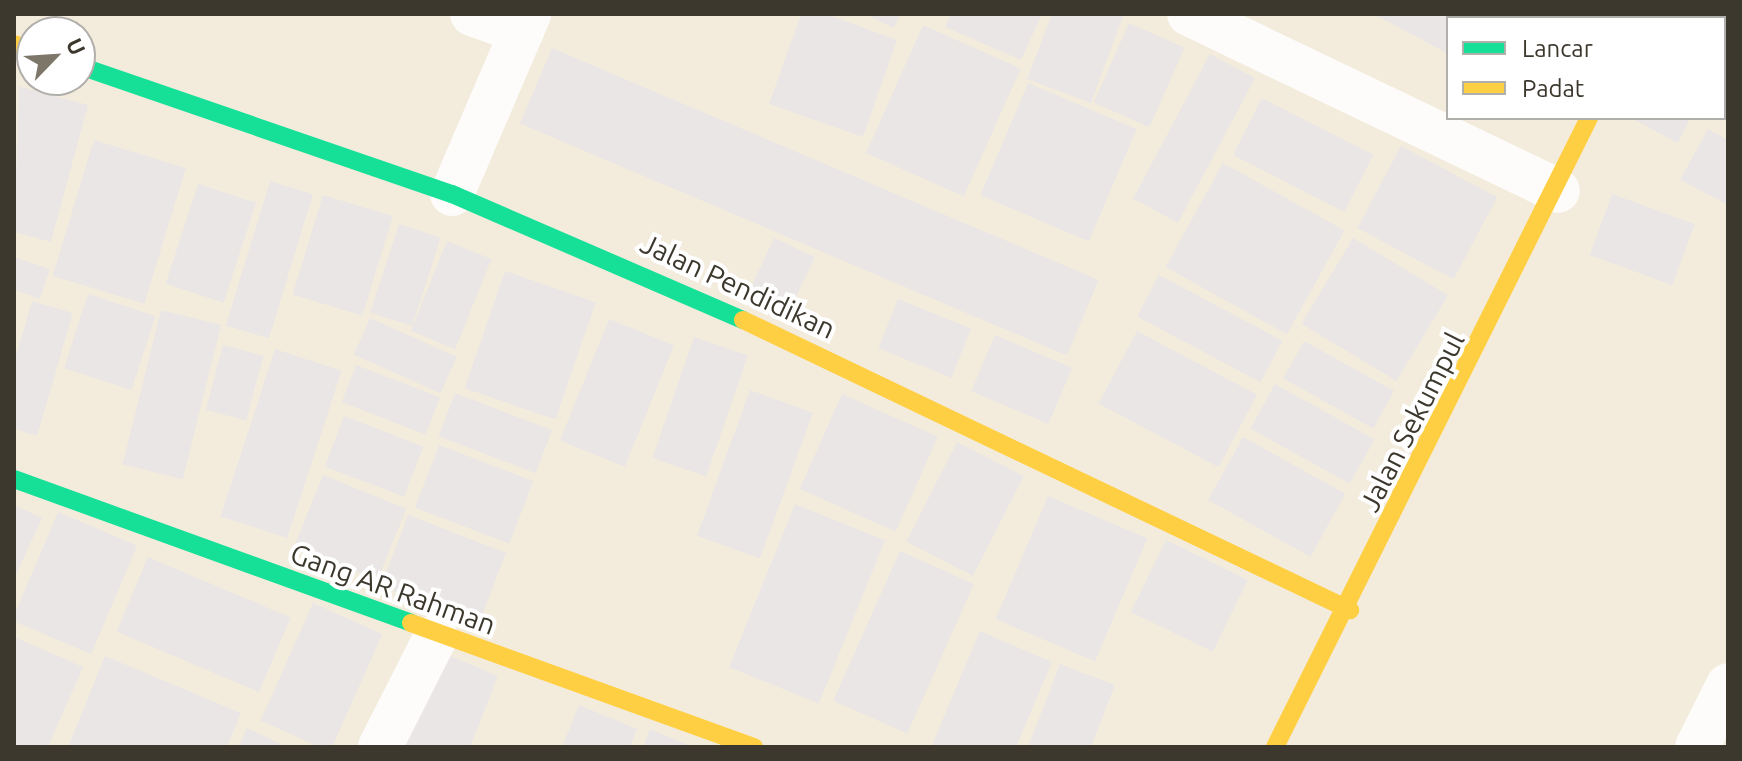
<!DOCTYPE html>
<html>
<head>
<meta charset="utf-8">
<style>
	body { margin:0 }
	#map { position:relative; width:1742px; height:761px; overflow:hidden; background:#f3ecdc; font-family:Ubuntu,sans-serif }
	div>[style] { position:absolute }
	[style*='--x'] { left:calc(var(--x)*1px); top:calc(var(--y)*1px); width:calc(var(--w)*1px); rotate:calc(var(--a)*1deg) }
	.building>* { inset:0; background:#eae6e5; transform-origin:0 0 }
	.street>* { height:44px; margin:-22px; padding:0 22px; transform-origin:22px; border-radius:22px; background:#fdfcfa }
	.fast>* { height:18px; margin:-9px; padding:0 9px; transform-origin:9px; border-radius:9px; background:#16e098 }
	.slow>* { height:18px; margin:-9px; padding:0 9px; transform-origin:9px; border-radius:9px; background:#ffcf43 }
	span { translate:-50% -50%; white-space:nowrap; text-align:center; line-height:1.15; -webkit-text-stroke:8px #fff; paint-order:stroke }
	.street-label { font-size:28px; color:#3d382d }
	.frame { position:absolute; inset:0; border:16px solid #3d382d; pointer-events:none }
	.legend { position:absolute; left:1446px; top:16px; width:280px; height:104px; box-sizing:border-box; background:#fff; border:2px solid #b1afab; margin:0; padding:10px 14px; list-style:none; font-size:24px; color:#3d382d }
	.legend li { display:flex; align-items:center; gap:16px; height:40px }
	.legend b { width:40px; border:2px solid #b1afab }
	.north { position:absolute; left:16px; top:16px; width:80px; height:80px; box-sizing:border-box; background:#fff; border:2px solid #b1afab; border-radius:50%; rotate:65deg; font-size:22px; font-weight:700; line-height:32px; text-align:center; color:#3d382d }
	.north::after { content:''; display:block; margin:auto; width:28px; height:36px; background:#7d776a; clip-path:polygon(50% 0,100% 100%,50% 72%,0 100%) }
</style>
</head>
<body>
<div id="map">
	<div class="building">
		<div style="clip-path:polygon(801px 14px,826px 14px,897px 40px,863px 137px,769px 104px)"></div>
		<div style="clip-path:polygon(865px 14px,900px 14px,894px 28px)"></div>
		<div style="clip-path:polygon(951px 14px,1042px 14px,1021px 60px,945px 27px)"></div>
		<div style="clip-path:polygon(1052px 14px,1124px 14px,1091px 103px,1027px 79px)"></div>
		<div style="clip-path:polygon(1374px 14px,1520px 14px,1448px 18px,1448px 54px)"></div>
		<div style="left:1129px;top:23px;width:61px;height:87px;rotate:24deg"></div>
		<div style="left:923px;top:25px;width:107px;height:140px;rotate:24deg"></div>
		<div style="left:552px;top:48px;width:594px;height:82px;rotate:23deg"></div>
		<div style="left:1210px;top:54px;width:51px;height:164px;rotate:28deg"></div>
		<div style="left:1028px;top:83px;width:118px;height:122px;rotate:23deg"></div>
		<div style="clip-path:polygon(19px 86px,88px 105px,51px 242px,14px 232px)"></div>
		<div style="left:1262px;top:98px;width:125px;height:64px;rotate:27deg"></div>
		<div style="clip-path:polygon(1631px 118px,1690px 118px,1678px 143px)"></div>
		<div style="clip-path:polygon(1708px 129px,1728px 140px,1728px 205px,1680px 180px)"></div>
		<div style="left:94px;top:140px;width:96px;height:142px;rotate:17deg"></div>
		<div style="left:1401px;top:146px;width:109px;height:93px;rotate:28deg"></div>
		<div style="left:1223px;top:163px;width:139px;height:119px;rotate:29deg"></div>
		<div style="left:270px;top:181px;width:45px;height:151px;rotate:17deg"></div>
		<div style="left:198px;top:184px;width:61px;height:105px;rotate:18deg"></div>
		<div style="left:1612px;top:194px;width:88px;height:65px;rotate:20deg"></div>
		<div style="left:323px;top:195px;width:73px;height:104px;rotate:17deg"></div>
		<div style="left:399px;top:224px;width:44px;height:93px;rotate:18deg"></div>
		<div style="left:774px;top:238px;width:45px;height:72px;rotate:25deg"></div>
		<div style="left:1353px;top:238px;width:111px;height:100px;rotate:31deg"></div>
		<div style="left:447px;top:241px;width:48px;height:97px;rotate:22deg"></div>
		<div style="clip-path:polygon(14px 257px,50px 269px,40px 299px,14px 290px)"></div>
		<div style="left:505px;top:271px;width:96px;height:124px;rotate:19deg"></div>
		<div style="left:1159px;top:275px;width:140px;height:47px;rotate:28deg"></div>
		<div style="left:88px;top:294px;width:71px;height:78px;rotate:18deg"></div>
		<div style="left:898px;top:299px;width:79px;height:53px;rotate:22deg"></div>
		<div style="clip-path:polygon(32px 301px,73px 313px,37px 436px,14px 429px,14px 362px)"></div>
		<div style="left:161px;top:310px;width:62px;height:159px;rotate:14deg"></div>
		<div style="left:370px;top:318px;width:95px;height:40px;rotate:24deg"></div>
		<div style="left:609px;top:319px;width:70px;height:131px;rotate:22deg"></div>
		<div style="left:1137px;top:331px;width:136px;height:82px;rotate:28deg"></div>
		<div style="left:995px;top:335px;width:84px;height:61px;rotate:23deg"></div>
		<div style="left:694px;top:337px;width:57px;height:128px;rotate:19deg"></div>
		<div style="left:1304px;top:341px;width:103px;height:43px;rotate:29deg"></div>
		<div style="left:223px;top:345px;width:42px;height:67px;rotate:15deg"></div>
		<div style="left:275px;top:349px;width:70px;height:176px;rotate:18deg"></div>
		<div style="left:356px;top:365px;width:90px;height:40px;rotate:21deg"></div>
		<div style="left:1275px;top:384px;width:114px;height:51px;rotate:29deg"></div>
		<div style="left:750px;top:390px;width:67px;height:155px;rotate:20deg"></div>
		<div style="left:455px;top:393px;width:104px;height:46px;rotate:21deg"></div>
		<div style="left:842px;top:394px;width:105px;height:104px;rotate:24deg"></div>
		<div style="left:344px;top:416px;width:85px;height:54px;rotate:21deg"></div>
		<div style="left:1243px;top:437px;width:117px;height:72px;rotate:29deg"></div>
		<div style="left:957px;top:442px;width:75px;height:112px;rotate:27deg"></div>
		<div style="left:439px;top:445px;width:101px;height:67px;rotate:21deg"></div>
		<div style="left:323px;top:475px;width:90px;height:77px;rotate:22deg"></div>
		<div style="left:1048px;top:496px;width:108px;height:134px;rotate:23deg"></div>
		<div style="left:795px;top:504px;width:97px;height:176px;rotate:22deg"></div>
		<div style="clip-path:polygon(14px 505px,42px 518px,14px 579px)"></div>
		<div style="left:58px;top:512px;width:86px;height:118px;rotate:23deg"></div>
		<div style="left:408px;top:515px;width:105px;height:76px;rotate:21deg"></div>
		<div style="left:1166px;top:540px;width:91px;height:80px;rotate:26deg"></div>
		<div style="left:900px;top:551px;width:81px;height:164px;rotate:24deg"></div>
		<div style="left:148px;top:557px;width:155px;height:81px;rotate:23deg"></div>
		<div style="left:313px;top:603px;width:76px;height:129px;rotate:24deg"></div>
		<div style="clip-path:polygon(980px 631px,1052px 662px,1016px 747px,931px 747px)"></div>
		<div style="clip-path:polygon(14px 637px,83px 667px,48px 747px,14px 747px)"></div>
		<div style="clip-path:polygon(436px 650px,498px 676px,470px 747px,396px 747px)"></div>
		<div style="clip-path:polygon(105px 656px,241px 713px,227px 747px,68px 747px)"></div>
		<div style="clip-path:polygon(1060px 664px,1115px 685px,1091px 747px,1028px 747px)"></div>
		<div style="clip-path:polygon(579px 705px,637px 729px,630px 747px,562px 747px)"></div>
		<div style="clip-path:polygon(247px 728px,287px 747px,238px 747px)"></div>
		<div style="clip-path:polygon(650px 729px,693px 747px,643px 747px)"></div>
	</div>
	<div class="street">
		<div style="--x:472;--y:14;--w:53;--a:19.8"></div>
		<div style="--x:1189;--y:14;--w:409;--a:25.6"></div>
		<div style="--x:1724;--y:59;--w:4;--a:27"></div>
		<div style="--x:452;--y:194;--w:196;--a:-66.8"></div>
		<div style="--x:380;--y:747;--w:124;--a:-63.2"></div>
		<div style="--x:1697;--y:747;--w:69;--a:-63.4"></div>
	</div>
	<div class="fast">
		<div style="--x:1632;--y:18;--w:4;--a:-76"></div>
		<div style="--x:80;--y:66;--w:393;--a:19"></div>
		<div style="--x:452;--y:194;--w:317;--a:23.4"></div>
		<div style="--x:14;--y:479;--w:422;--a:19.9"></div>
	</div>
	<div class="slow">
		<div style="--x:14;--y:44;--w:19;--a:18"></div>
		<div style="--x:743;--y:320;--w:673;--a:25.54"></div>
		<div style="--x:411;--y:623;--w:365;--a:19.9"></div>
		<div style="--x:1275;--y:747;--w:703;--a:-63.47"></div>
	</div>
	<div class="street-label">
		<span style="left:738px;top:286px;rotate:25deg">Jalan Pendidikan</span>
		<span style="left:1412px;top:422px;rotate:-63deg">Jalan Sekumpul</span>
		<span style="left:393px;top:589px;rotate:20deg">Gang AR Rahman</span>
	</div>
	<div class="frame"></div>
	<ul class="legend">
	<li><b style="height:10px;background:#16e098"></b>Lancar</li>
	<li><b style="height:10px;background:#ffcf43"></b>Padat</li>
	</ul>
	<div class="north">U</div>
</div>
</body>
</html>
